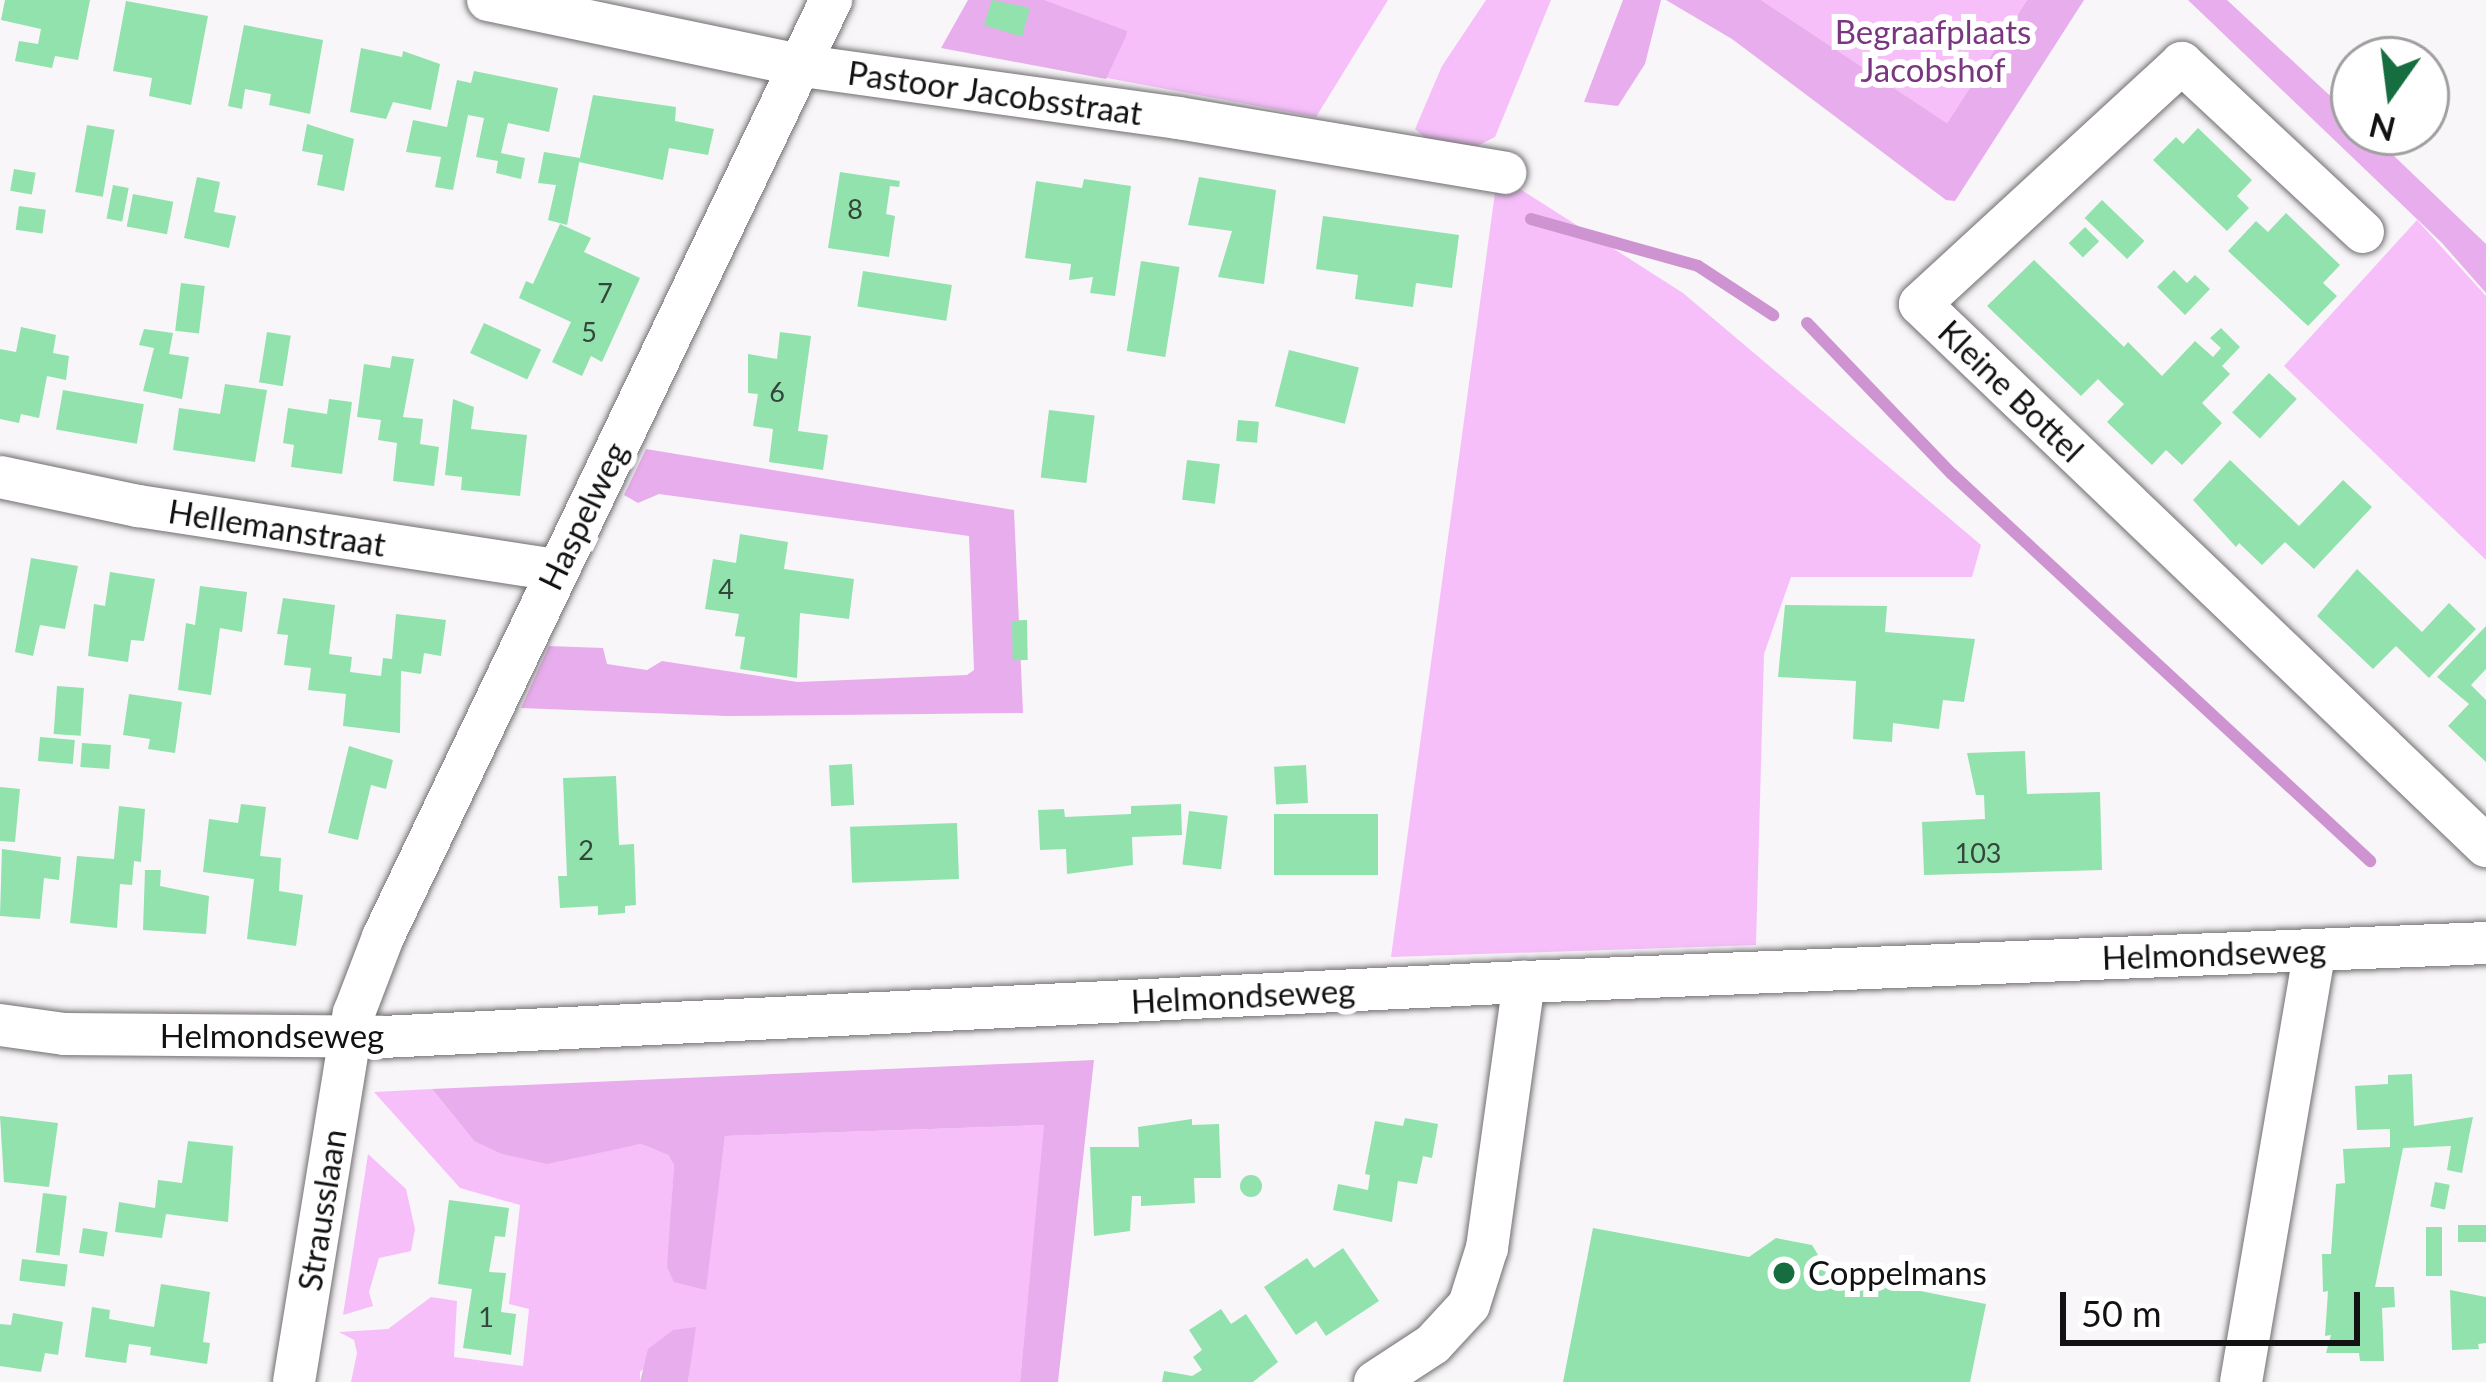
<!DOCTYPE html>
<html>
<head>
<meta charset="utf-8">
<style>
	body { margin:0 }
	#map { position:relative; width:2486px; height:1382px; overflow:hidden; background:#f9f6f9; font-family:Lato,sans-serif }
	div>[style] { position:absolute }
	[style*='--x'] { left:calc(var(--x)*1px); top:calc(var(--y)*1px); width:calc(var(--w)*1px); rotate:calc(var(--a)*1deg) }
	.green>* { inset:0; background:#f6bffa }
	.forest>* { inset:0; background:#e8aded }
	.stream>* { height:12px; margin:-6px; padding:0 6px; transform-origin:6px; border-radius:6px; background:#ce94d2 }
	.building>* { inset:0; background:#91e2ad; transform-origin:0 0 }
	.round { border-radius:50% }
	.roads { filter:drop-shadow(0 0 3px #716f71) drop-shadow(0 0 3px #716f71) }
	.minor>* { height:42px; margin:-21px; padding:0 21px; transform-origin:21px; border-radius:21px; background:#fff }
	.dots>* { width:33px; height:33px; translate:-50% -50%; box-sizing:border-box; border:6px solid #fff; border-radius:50% }
	span { translate:-50% -50%; white-space:nowrap; text-align:center; line-height:1.15; -webkit-text-stroke:12px #fff; paint-order:stroke }
	.number-label { font-size:27px; color:#32463a }
	.number-label span { -webkit-text-stroke-width:0 }
	.park-label { font-size:33px; color:#7b3682 }
	.street-label { font-size:33px; color:#131213 }
	.poi-label { font-size:33px; color:#131213 }
	.left { translate:0 -50%; text-align:left }
	.north { position:absolute; left:2330px; top:36px; width:120px; height:120px; box-sizing:border-box; background:#fff; border:3px solid #a1a0a1; border-radius:50%; rotate:194deg; font-size:33px; font-weight:700; line-height:48px; text-align:center; color:#131213 }
	.north::after { content:''; display:block; margin:auto; width:42px; height:54px; background:#166d3f; clip-path:polygon(50% 0,100% 100%,50% 72%,0 100%) }
	.scale { position:absolute; left:2060px; top:1292px; width:300px; height:54px; box-sizing:border-box; border:6px solid #131213; border-top:0; padding-left:15px; font-size:36px; line-height:42px; white-space:nowrap; color:#131213; -webkit-text-stroke:9px #fff; paint-order:stroke }
</style>
</head>
<body>
<div id="map">
	<div class="green">
		<div style="clip-path:polygon(989px 0,1388px 0,1316px 117px,957px 50px)"></div>
		<div style="clip-path:polygon(1486px 0,1551px 0,1495px 137px,1469px 150px,1436px 147px,1415px 129px,1442px 66px)"></div>
		<div style="clip-path:polygon(1761px 0,2027px 0,1947px 123px)"></div>
		<div style="clip-path:polygon(1496px 185px,1517px 187px,1683px 293px,1981px 545px,1972px 577px,1791px 577px,1764px 654px,1756px 945px,1391px 957px)"></div>
		<div style="clip-path:polygon(2417px 220px,2486px 296px,2486px 560px,2284px 366px)"></div>
		<div style="clip-path:polygon(432px 1089px,474px 1141px,604px 1151px,641px 1144px,668px 1155px,674px 1165px,668px 1267px,705px 1290px,725px 1136px,1045px 1125px,1020px 1382px,688px 1382px,695px 1328px,640px 1372px,640px 1382px,351px 1382px,357px 1353px,354px 1340px,339px 1332px,388px 1329px,431px 1297px,457px 1301px,454px 1357px,523px 1366px,529px 1309px,509px 1304px,520px 1205px,460px 1188px,374px 1092px)"></div>
		<div style="clip-path:polygon(368px 1154px,406px 1189px,415px 1229px,411px 1251px,379px 1258px,369px 1292px,373px 1306px,343px 1315px)"></div>
	</div>
	<div class="forest">
		<div style="clip-path:polygon(968px 0,1044px 0,1127px 31px,1126px 36px,1106px 79px,941px 48px)"></div>
		<div style="clip-path:polygon(1623px 0,1661px 0,1645px 64px,1618px 106px,1584px 102px)"></div>
		<div style="clip-path:polygon(1666px 0,1761px 0,1947px 123px,2027px 0,2084px 0,1955px 201px,1946px 200px,1732px 39px)"></div>
		<div style="clip-path:polygon(2188px 0,2227px 0,2354px 118px,2354px 132px,2369px 132px,2486px 244px,2486px 293px,2442px 243px)"></div>
		<div style="clip-path:polygon(646px 449px,1014px 510px,1023px 713px,727px 716px,521px 708px,549px 646px,603px 648px,607px 664px,647px 670px,662px 661px,798px 682px,967px 675px,974px 670px,969px 536px,659px 494px,638px 503px,624px 495px)"></div>
		<div style="clip-path:polygon(1094px 1060px,1058px 1382px,1020px 1382px,1044px 1125px,725px 1136px,706px 1290px,674px 1282px,667px 1267px,674px 1165px,668px 1155px,641px 1144px,547px 1164px,502px 1154px,474px 1141px,432px 1089px)"></div>
		<div style="clip-path:polygon(696px 1327px,688px 1382px,640px 1382px,648px 1349px,673px 1330px)"></div>
	</div>
	<div class="stream">
		<div style="--x:1531;--y:219;--w:173;--a:15.7"></div>
		<div style="--x:1698;--y:266;--w:90;--a:33.2"></div>
		<div style="--x:1807;--y:323;--w:209;--a:46.2"></div>
		<div style="--x:1952;--y:474;--w:570;--a:42.79"></div>
	</div>
	<div class="building">
		<div style="clip-path:polygon(5px 0,90px 0,78px 60px,55px 56px,52px 68px,15px 61px,19px 41px,38px 44px,41px 29px,1px 20px)"></div>
		<div style="clip-path:polygon(992px 0,1030px 8px,1022px 37px,984px 25px)"></div>
		<div style="clip-path:polygon(126px 1px,208px 16px,191px 105px,149px 96px,152px 78px,113px 71px)"></div>
		<div style="clip-path:polygon(244px 25px,323px 40px,310px 114px,269px 105px,271px 94px,245px 89px,242px 109px,228px 106px)"></div>
		<div style="clip-path:polygon(361px 48px,402px 57px,403px 51px,440px 64px,431px 110px,393px 102px,386px 119px,350px 112px)"></div>
		<div style="clip-path:polygon(474px 71px,558px 88px,549px 132px,508px 123px,501px 153px,525px 158px,521px 179px,496px 173px,498px 161px,476px 157px,484px 118px,468px 115px,453px 190px,435px 187px,441px 157px,406px 152px,413px 120px,447px 127px,457px 80px,471px 83px)"></div>
		<div style="clip-path:polygon(593px 95px,676px 107px,675px 121px,714px 129px,708px 155px,669px 148px,663px 180px,579px 162px)"></div>
		<div style="clip-path:polygon(307px 124px,354px 139px,344px 191px,317px 185px,323px 155px,302px 151px)"></div>
		<div style="left:87px;top:125px;width:28px;height:68px;rotate:10deg"></div>
		<div style="clip-path:polygon(2198px 128px,2252px 180px,2237px 196px,2249px 208px,2227px 231px,2153px 160px,2176px 137px,2183px 144px)"></div>
		<div style="clip-path:polygon(544px 152px,580px 158px,567px 225px,548px 220px,556px 185px,538px 183px)"></div>
		<div style="left:14px;top:169px;width:22px;height:22px;rotate:10deg"></div>
		<div style="clip-path:polygon(840px 172px,900px 181px,899px 187px,890px 186px,886px 214px,895px 216px,889px 257px,828px 248px)"></div>
		<div style="clip-path:polygon(197px 177px,220px 182px,214px 212px,236px 216px,229px 248px,184px 238px)"></div>
		<div style="clip-path:polygon(1199px 177px,1276px 190px,1264px 284px,1218px 277px,1232px 231px,1188px 225px)"></div>
		<div style="clip-path:polygon(1084px 179px,1131px 186px,1115px 296px,1090px 293px,1093px 277px,1069px 280px,1071px 264px,1025px 258px,1036px 181px,1082px 188px)"></div>
		<div style="left:113px;top:185px;width:16px;height:34px;rotate:11deg"></div>
		<div style="left:133px;top:194px;width:41px;height:33px;rotate:11deg"></div>
		<div style="left:2102px;top:200px;width:59px;height:25px;rotate:44deg"></div>
		<div style="left:19px;top:206px;width:27px;height:24px;rotate:8deg"></div>
		<div style="clip-path:polygon(2286px 213px,2340px 265px,2323px 283px,2337px 296px,2308px 326px,2228px 251px,2256px 221px,2268px 232px)"></div>
		<div style="clip-path:polygon(1323px 216px,1459px 235px,1452px 288px,1416px 283px,1413px 307px,1355px 299px,1358px 275px,1316px 269px)"></div>
		<div style="clip-path:polygon(560px 224px,591px 238px,584px 252px,640px 278px,602px 362px,591px 356px,582px 376px,552px 362px,571px 322px,519px 298px,526px 281px,533px 284px)"></div>
		<div style="left:2085px;top:227px;width:20px;height:23px;rotate:45deg"></div>
		<div style="clip-path:polygon(2034px 260px,2124px 347px,2128px 342px,2162px 376px,2195px 341px,2213px 357px,2221px 348px,2210px 338px,2221px 328px,2240px 347px,2222px 366px,2230px 374px,2202px 403px,2222px 423px,2182px 465px,2166px 450px,2152px 465px,2107px 422px,2124px 404px,2111px 392px,2098px 379px,2081px 396px,1987px 306px)"></div>
		<div style="left:1141px;top:261px;width:39px;height:91px;rotate:9deg"></div>
		<div style="clip-path:polygon(2174px 270px,2187px 283px,2195px 275px,2210px 289px,2185px 315px,2157px 287px)"></div>
		<div style="left:863px;top:271px;width:90px;height:36px;rotate:9deg"></div>
		<div style="left:181px;top:283px;width:24px;height:48px;rotate:7deg"></div>
		<div style="left:484px;top:323px;width:63px;height:33px;rotate:25deg"></div>
		<div style="clip-path:polygon(21px 327px,56px 335px,53px 353px,69px 356px,66px 380px,47px 376px,39px 418px,21px 414px,19px 423px,0 419px,0 349px,16px 352px)"></div>
		<div style="clip-path:polygon(144px 329px,173px 333px,169px 354px,189px 357px,182px 399px,143px 391px,154px 348px,139px 345px)"></div>
		<div style="left:267px;top:332px;width:24px;height:51px;rotate:9deg"></div>
		<div style="clip-path:polygon(780px 332px,811px 336px,798px 431px,828px 435px,823px 470px,769px 462px,773px 429px,753px 426px,758px 394px,748px 393px,748px 354px,777px 359px)"></div>
		<div style="left:1289px;top:350px;width:72px;height:58px;rotate:14deg"></div>
		<div style="clip-path:polygon(392px 356px,414px 359px,403px 417px,423px 419px,420px 444px,439px 447px,434px 486px,393px 481px,397px 443px,378px 440px,381px 420px,357px 417px,364px 364px,390px 368px)"></div>
		<div style="left:2269px;top:373px;width:38px;height:54px;rotate:43deg"></div>
		<div style="clip-path:polygon(225px 384px,267px 390px,255px 462px,173px 450px,179px 408px,220px 414px)"></div>
		<div style="left:63px;top:390px;width:82px;height:40px;rotate:10deg"></div>
		<div style="clip-path:polygon(329px 399px,352px 402px,342px 474px,291px 467px,294px 445px,283px 443px,288px 408px,327px 414px)"></div>
		<div style="clip-path:polygon(453px 399px,474px 407px,471px 429px,527px 435px,520px 496px,461px 490px,462px 477px,445px 475px)"></div>
		<div style="left:1049px;top:410px;width:46px;height:68px;rotate:7deg"></div>
		<div style="left:1238px;top:420px;width:21px;height:21px;rotate:5deg"></div>
		<div style="left:1187px;top:460px;width:33px;height:40px;rotate:7deg"></div>
		<div style="clip-path:polygon(2230px 460px,2299px 526px,2343px 480px,2372px 507px,2314px 569px,2285px 542px,2262px 565px,2239px 543px,2236px 547px,2193px 500px)"></div>
		<div style="clip-path:polygon(740px 534px,788px 542px,784px 569px,854px 579px,849px 619px,800px 613px,797px 678px,740px 669px,745px 637px,735px 636px,739px 614px,705px 609px,713px 559px,736px 563px)"></div>
		<div style="clip-path:polygon(31px 558px,78px 566px,65px 629px,40px 625px,33px 656px,15px 652px)"></div>
		<div style="clip-path:polygon(2357px 569px,2422px 632px,2449px 603px,2476px 629px,2429px 678px,2396px 646px,2373px 669px,2317px 616px)"></div>
		<div style="clip-path:polygon(110px 572px,155px 579px,144px 641px,131px 640px,128px 662px,88px 656px,94px 604px,105px 606px)"></div>
		<div style="clip-path:polygon(200px 586px,247px 592px,242px 632px,220px 628px,211px 695px,178px 690px,186px 623px,195px 625px)"></div>
		<div style="clip-path:polygon(283px 598px,335px 605px,329px 654px,352px 657px,350px 672px,381px 676px,383px 658px,392px 659px,396px 614px,446px 620px,441px 656px,424px 653px,421px 674px,401px 671px,400px 733px,343px 726px,346px 694px,308px 690px,311px 668px,284px 665px,288px 635px,277px 634px)"></div>
		<div style="clip-path:polygon(1785px 605px,1887px 606px,1885px 632px,1975px 639px,1964px 702px,1943px 700px,1939px 729px,1893px 723px,1892px 742px,1853px 739px,1856px 681px,1778px 677px)"></div>
		<div style="left:1027px;top:620px;width:40px;height:15px;rotate:89deg"></div>
		<div style="clip-path:polygon(2486px 626px,2486px 669px,2471px 685px,2486px 700px,2486px 762px,2448px 726px,2469px 704px,2437px 677px)"></div>
		<div style="left:57px;top:686px;width:27px;height:48px;rotate:4deg"></div>
		<div style="clip-path:polygon(129px 694px,182px 702px,175px 753px,148px 749px,150px 739px,123px 735px)"></div>
		<div style="left:40px;top:737px;width:35px;height:24px;rotate:5deg"></div>
		<div style="left:82px;top:743px;width:29px;height:24px;rotate:4deg"></div>
		<div style="clip-path:polygon(349px 746px,393px 760px,386px 789px,371px 785px,358px 840px,328px 833px)"></div>
		<div style="clip-path:polygon(2025px 751px,2027px 794px,2100px 792px,2102px 870px,1924px 875px,1922px 822px,1985px 819px,1984px 795px,1976px 795px,1967px 753px)"></div>
		<div style="left:852px;top:764px;width:41px;height:23px;rotate:87deg"></div>
		<div style="left:1306px;top:765px;width:38px;height:32px;rotate:87deg"></div>
		<div style="clip-path:polygon(616px 776px,619px 845px,634px 844px,636px 905px,625px 906px,625px 913px,598px 915px,598px 906px,560px 908px,558px 876px,567px 876px,563px 778px)"></div>
		<div style="clip-path:polygon(0 787px,20px 789px,15px 842px,0 841px)"></div>
		<div style="clip-path:polygon(241px 804px,266px 807px,260px 856px,281px 858px,279px 891px,303px 895px,296px 946px,247px 939px,254px 879px,203px 872px,209px 819px,238px 823px)"></div>
		<div style="clip-path:polygon(1181px 804px,1182px 835px,1132px 837px,1133px 865px,1067px 874px,1066px 849px,1040px 850px,1038px 810px,1064px 809px,1065px 817px,1131px 814px,1131px 806px)"></div>
		<div style="clip-path:polygon(119px 806px,145px 809px,141px 862px,134px 861px,132px 885px,120px 884px,117px 928px,70px 923px,77px 856px,114px 859px)"></div>
		<div style="left:1189px;top:811px;width:39px;height:54px;rotate:7deg"></div>
		<div style="left:1274px;top:814px;width:104px;height:61px"></div>
		<div style="left:957px;top:823px;width:56px;height:107px;rotate:88deg"></div>
		<div style="clip-path:polygon(2px 849px,61px 857px,59px 880px,44px 878px,40px 919px,0 916px)"></div>
		<div style="clip-path:polygon(145px 870px,161px 870px,160px 886px,209px 896px,206px 934px,143px 930px)"></div>
		<div style="clip-path:polygon(2412px 1074px,2414px 1126px,2473px 1117px,2469px 1136px,2462px 1173px,2447px 1170px,2451px 1146px,2403px 1148px,2375px 1287px,2394px 1287px,2395px 1307px,2382px 1308px,2384px 1361px,2360px 1361px,2359px 1353px,2326px 1353px,2331px 1335px,2325px 1336px,2328px 1291px,2323px 1292px,2322px 1254px,2331px 1254px,2336px 1184px,2345px 1183px,2343px 1149px,2390px 1147px,2390px 1129px,2357px 1130px,2355px 1086px,2388px 1084px,2388px 1075px)"></div>
		<div style="clip-path:polygon(0 1116px,58px 1123px,49px 1187px,4px 1182px)"></div>
		<div style="clip-path:polygon(1405px 1118px,1438px 1124px,1432px 1158px,1423px 1156px,1417px 1184px,1398px 1181px,1392px 1222px,1333px 1210px,1338px 1184px,1368px 1190px,1370px 1175px,1365px 1174px,1375px 1121px,1403px 1126px)"></div>
		<div style="clip-path:polygon(1192px 1119px,1192px 1125px,1219px 1124px,1221px 1178px,1194px 1178px,1195px 1203px,1141px 1206px,1141px 1196px,1132px 1196px,1130px 1231px,1094px 1236px,1090px 1147px,1139px 1147px,1138px 1127px)"></div>
		<div style="clip-path:polygon(188px 1141px,233px 1146px,228px 1222px,166px 1214px,162px 1238px,115px 1232px,119px 1202px,155px 1208px,158px 1180px,182px 1183px)"></div>
		<div class="round" style="left:1240px;top:1175px;width:22px;height:22px"></div>
		<div style="left:2435px;top:1182px;width:15px;height:25px;rotate:11deg"></div>
		<div style="left:43px;top:1193px;width:24px;height:60px;rotate:7deg"></div>
		<div style="clip-path:polygon(449px 1200px,509px 1208px,505px 1237px,495px 1236px,489px 1272px,506px 1273px,501px 1312px,516px 1314px,511px 1355px,463px 1348px,472px 1289px,438px 1284px)"></div>
		<div style="left:2486px;top:1225px;width:17px;height:28px;rotate:90deg"></div>
		<div style="left:2426px;top:1227px;width:16px;height:49px"></div>
		<div style="left:83px;top:1228px;width:25px;height:25px;rotate:9deg"></div>
		<div style="clip-path:polygon(1593px 1228px,1749px 1257px,1776px 1238px,1812px 1245px,1829px 1273px,1986px 1304px,1970px 1382px,1563px 1382px)"></div>
		<div style="clip-path:polygon(1343px 1248px,1379px 1301px,1326px 1336px,1316px 1321px,1296px 1335px,1264px 1287px,1307px 1258px,1314px 1268px)"></div>
		<div style="left:22px;top:1259px;width:46px;height:22px;rotate:7deg"></div>
		<div style="clip-path:polygon(161px 1284px,210px 1292px,203px 1342px,210px 1343px,207px 1364px,150px 1355px,151px 1347px,129px 1344px,126px 1363px,85px 1357px,92px 1307px,110px 1310px,109px 1319px,154px 1327px)"></div>
		<div style="clip-path:polygon(2450px 1290px,2486px 1297px,2486px 1343px,2478px 1344px,2479px 1349px,2452px 1350px)"></div>
		<div style="clip-path:polygon(1221px 1309px,1231px 1324px,1246px 1314px,1278px 1362px,1253px 1382px,1162px 1382px,1164px 1371px,1192px 1376px,1202px 1370px,1193px 1357px,1202px 1350px,1189px 1330px)"></div>
		<div style="clip-path:polygon(13px 1313px,63px 1322px,58px 1355px,45px 1353px,41px 1372px,0 1366px,0 1324px,11px 1325px)"></div>
	</div>
	<div class="roads">
		<div class="minor">
			<div style="--x:488;--y:0;--w:323;--a:11.8"></div>
			<div style="--x:804;--y:66;--w:378;--a:7.9"></div>
			<div style="--x:1178;--y:118;--w:332;--a:9.5"></div>
			<div style="--x:2363;--y:232;--w:248;--a:-137"></div>
			<div style="--x:2182;--y:63;--w:356;--a:137.4"></div>
			<div style="--x:1920;--y:304;--w:784;--a:43.76"></div>
			<div style="--x:0;--y:477;--w:141;--a:11.9"></div>
			<div style="--x:138;--y:506;--w:423;--a:8.7"></div>
			<div style="--x:0;--y:1025;--w:65;--a:8"></div>
			<div style="--x:64;--y:1034;--w:318;--a:0.5"></div>
			<div style="--x:382;--y:1037;--w:1143;--a:-2.76"></div>
			<div style="--x:1524;--y:982;--w:963;--a:-2.32"></div>
			<div style="--x:294;--y:1382;--w:374;--a:-80.8"></div>
			<div style="--x:354;--y:1013;--w:81;--a:-69.1"></div>
			<div style="--x:383;--y:937;--w:1039;--a:-64.45"></div>
			<div style="--x:1375;--y:1382;--w:69;--a:-33.2"></div>
			<div style="--x:1433;--y:1344;--w:53;--a:-47.3"></div>
			<div style="--x:1469;--y:1305;--w:60;--a:-72.5"></div>
			<div style="--x:1487;--y:1248;--w:269;--a:-82.1"></div>
			<div style="--x:2241;--y:1382;--w:437;--a:-80.3"></div>
		</div>
	</div>
	<div class="dots">
		<div style="left:1784px;top:1273px;background:#166d3f"></div>
	</div>
	<div class="number-label">
		<span style="left:855px;top:209px">8</span>
		<span style="left:605px;top:293px">7</span>
		<span style="left:589px;top:332px">5</span>
		<span style="left:777px;top:392px">6</span>
		<span style="left:726px;top:589px">4</span>
		<span style="left:586px;top:850px">2</span>
		<span style="left:1978px;top:853px">103</span>
		<span style="left:486px;top:1317px">1</span>
	</div>
	<div class="park-label">
		<span style="left:1933px;top:51px">Begraafplaats<br>Jacobshof</span>
	</div>
	<div class="street-label">
		<span style="left:995px;top:93px;rotate:8deg">Pastoor Jacobsstraat</span>
		<span style="left:2011px;top:391px;rotate:44deg">Kleine Bottel</span>
		<span style="left:583px;top:516px;rotate:-64deg">Haspelweg</span>
		<span style="left:277px;top:528px;rotate:9deg">Hellemanstraat</span>
		<span style="left:2214px;top:954px;rotate:-2deg">Helmondseweg</span>
		<span style="left:1243px;top:996px;rotate:-3deg">Helmondseweg</span>
		<span style="left:272px;top:1036px">Helmondseweg</span>
		<span style="left:322px;top:1210px;rotate:-81deg">Strausslaan</span>
	</div>
	<div class="poi-label">
		<span class="left" style="left:1808px;top:1273px">Coppelmans</span>
	</div>
	<div class="north">N</div>
	<div class="scale">50 m</div>
</div>
</body>
</html>
